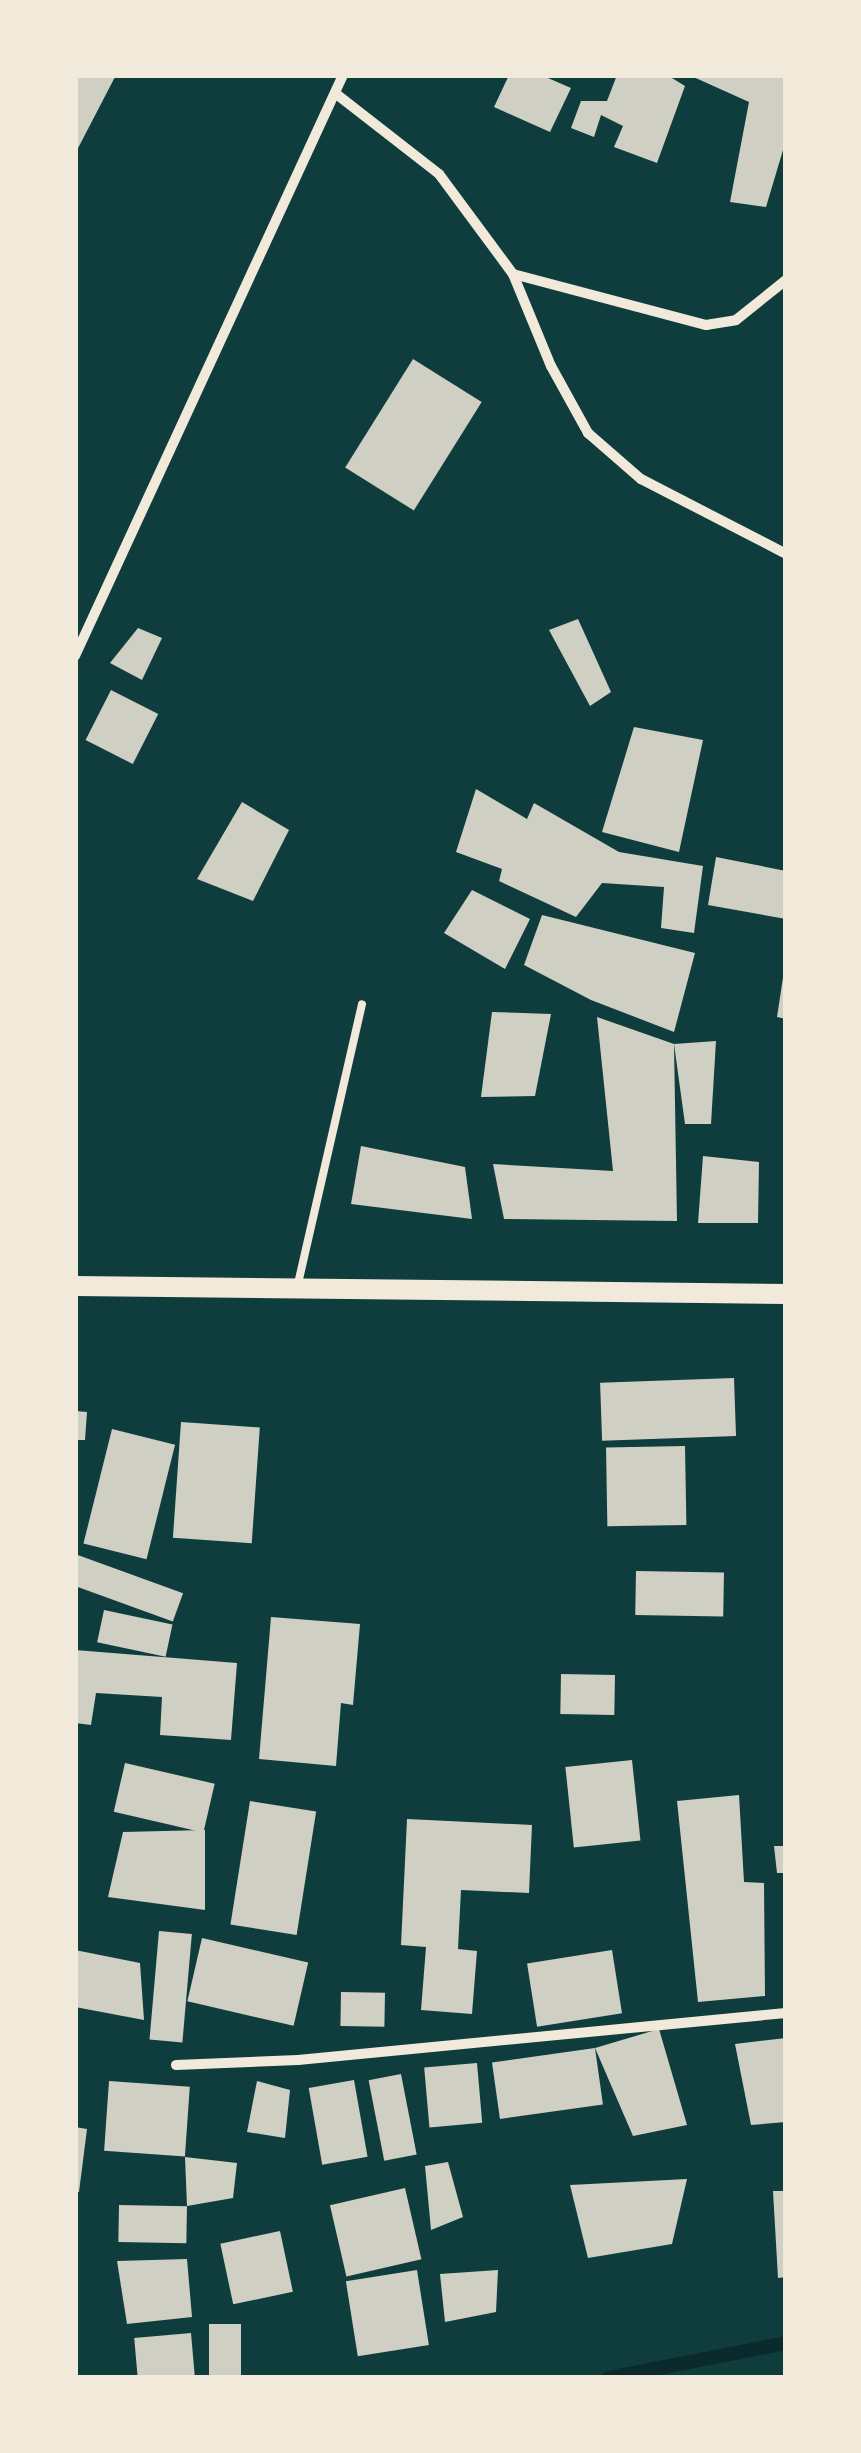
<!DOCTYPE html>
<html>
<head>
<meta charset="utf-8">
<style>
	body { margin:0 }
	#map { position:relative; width:861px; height:2453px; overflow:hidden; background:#0f3d3e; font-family:Spectral,serif }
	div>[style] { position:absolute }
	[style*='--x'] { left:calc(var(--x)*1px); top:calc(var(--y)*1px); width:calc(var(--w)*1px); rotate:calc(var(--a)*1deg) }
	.stream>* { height:14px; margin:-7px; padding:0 7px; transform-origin:7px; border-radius:7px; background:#0a2a2b }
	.building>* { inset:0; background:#cfcfc3; transform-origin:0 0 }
	.service>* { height:8px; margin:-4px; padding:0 4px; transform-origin:4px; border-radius:4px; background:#f1e9da }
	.minor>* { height:10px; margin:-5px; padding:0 5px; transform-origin:5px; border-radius:5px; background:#f1e9da }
	.secondary>* { height:20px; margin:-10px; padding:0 10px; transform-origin:10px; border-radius:10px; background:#f1e9da }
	span { translate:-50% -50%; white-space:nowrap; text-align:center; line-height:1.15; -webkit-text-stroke:10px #f1e9da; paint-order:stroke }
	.frame { position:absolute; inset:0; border:78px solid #f1e9da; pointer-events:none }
</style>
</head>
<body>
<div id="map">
	<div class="stream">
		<div style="--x:608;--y:2378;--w:181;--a:-11.1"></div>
	</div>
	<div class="building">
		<div style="clip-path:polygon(75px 75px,116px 75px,75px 154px)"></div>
		<div style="clip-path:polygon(509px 75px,541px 75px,571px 88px,550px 132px,494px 107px)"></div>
		<div style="clip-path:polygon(617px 75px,667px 75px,685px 86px,657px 163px,614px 147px,623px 126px,601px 115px,594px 137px,571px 128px,581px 101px,607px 101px)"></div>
		<div style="clip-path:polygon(689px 75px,786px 75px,786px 140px,766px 207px,730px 202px,749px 102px)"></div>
		<div style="left:413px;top:359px;width:81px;height:128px;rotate:32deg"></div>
		<div style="clip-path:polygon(578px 619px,611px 692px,590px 706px,549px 630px)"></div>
		<div style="clip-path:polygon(138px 628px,162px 638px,142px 680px,110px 663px)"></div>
		<div style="left:111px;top:690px;width:53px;height:56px;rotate:27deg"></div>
		<div style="clip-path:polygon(634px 727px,703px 740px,679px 852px,602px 832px)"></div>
		<div style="clip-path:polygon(476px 789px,527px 819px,534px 803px,619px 852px,703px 866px,694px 933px,661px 928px,664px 887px,602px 883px,576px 917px,499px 881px,502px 869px,456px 852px)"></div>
		<div style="clip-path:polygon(242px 802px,289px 830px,253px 901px,197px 879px)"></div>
		<div style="clip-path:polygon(716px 857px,786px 871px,786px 919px,708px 905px)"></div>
		<div style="clip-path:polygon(472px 890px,530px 919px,505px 969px,444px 933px)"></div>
		<div style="clip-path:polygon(542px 915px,695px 953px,674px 1032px,591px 1000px,524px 965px)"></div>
		<div style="clip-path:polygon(784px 971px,786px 971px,786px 1019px,777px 1017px)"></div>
		<div style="clip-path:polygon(492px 1012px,551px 1014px,535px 1096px,481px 1097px)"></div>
		<div style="clip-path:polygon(597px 1017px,674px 1044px,677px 1221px,504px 1219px,493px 1164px,613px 1171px)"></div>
		<div style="clip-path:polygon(716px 1041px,711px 1124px,685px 1124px,674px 1044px)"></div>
		<div style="clip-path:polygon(361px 1146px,465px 1167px,472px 1219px,351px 1204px)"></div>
		<div style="clip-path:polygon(703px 1156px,759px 1162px,758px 1223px,698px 1223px)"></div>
		<div style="left:734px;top:1378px;width:58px;height:134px;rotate:88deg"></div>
		<div style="clip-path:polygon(75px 1411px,87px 1412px,85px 1440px,75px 1440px)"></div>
		<div style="left:181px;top:1422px;width:79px;height:116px;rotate:4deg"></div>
		<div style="left:112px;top:1429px;width:65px;height:118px;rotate:14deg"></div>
		<div style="left:685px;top:1446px;width:79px;height:79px;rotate:89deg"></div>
		<div style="left:75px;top:1554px;width:115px;height:30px;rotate:20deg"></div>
		<div style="left:636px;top:1571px;width:88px;height:44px;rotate:1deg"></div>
		<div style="left:104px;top:1610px;width:70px;height:33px;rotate:12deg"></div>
		<div style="clip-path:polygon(271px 1617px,360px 1624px,353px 1705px,341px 1703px,336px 1766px,259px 1759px)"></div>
		<div style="clip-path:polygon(75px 1650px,237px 1663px,231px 1740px,160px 1735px,162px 1697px,96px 1693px,91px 1725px,75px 1723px)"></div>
		<div style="left:561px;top:1674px;width:54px;height:40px;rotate:1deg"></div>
		<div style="left:632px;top:1760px;width:81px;height:67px;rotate:84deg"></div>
		<div style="left:125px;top:1763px;width:92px;height:50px;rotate:13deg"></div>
		<div style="clip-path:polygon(739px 1795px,744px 1882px,764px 1883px,765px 1996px,698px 2002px,677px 1801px)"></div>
		<div style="left:250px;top:1801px;width:67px;height:125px;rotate:9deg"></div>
		<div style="clip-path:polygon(407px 1819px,532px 1825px,529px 1893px,461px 1890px,458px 1949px,477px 1951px,472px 2014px,421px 2010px,426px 1947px,401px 1945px)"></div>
		<div style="clip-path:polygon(205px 1830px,205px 1910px,108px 1897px,123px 1832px)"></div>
		<div style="clip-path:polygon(774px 1846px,786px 1846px,786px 1873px,777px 1873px)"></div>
		<div style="left:159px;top:1931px;width:33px;height:109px;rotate:5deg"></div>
		<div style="left:202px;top:1938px;width:109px;height:65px;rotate:13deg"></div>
		<div style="clip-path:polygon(75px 1950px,140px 1963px,144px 2020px,75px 2007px)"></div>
		<div style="left:612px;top:1950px;width:64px;height:86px;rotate:81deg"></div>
		<div style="left:341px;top:1992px;width:44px;height:34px;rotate:1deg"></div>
		<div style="clip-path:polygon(659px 2029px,687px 2125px,633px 2136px,595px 2048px)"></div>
		<div style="clip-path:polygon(786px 2038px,786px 2122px,751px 2125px,735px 2044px)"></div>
		<div style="left:595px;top:2048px;width:57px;height:104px;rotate:82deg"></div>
		<div style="left:477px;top:2063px;width:60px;height:53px;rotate:85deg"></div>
		<div style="left:401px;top:2074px;width:82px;height:33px;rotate:79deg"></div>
		<div style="left:354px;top:2080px;width:78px;height:46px;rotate:80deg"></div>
		<div style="left:109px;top:2081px;width:81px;height:70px;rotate:4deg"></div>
		<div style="clip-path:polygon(257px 2081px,290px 2090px,285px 2138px,247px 2132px)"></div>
		<div style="clip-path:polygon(75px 2127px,87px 2129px,79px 2192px,75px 2192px)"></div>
		<div style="clip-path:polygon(185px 2157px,237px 2163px,233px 2198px,187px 2206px)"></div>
		<div style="clip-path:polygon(448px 2162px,463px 2217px,431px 2230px,425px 2166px)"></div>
		<div style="clip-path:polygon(687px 2179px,672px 2244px,588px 2258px,570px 2185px)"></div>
		<div style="left:405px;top:2188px;width:73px;height:77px;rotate:77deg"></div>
		<div style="clip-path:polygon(773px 2191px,786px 2191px,786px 2277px,778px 2278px)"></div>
		<div style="left:119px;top:2205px;width:68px;height:37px;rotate:1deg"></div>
		<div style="left:280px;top:2231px;width:62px;height:61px;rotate:78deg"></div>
		<div style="clip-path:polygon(187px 2259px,192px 2317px,127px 2324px,117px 2261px)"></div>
		<div style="left:417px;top:2270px;width:76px;height:72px;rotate:81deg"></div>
		<div style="clip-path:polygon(498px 2270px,496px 2312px,445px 2322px,440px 2274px)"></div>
		<div style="left:209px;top:2324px;width:32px;height:54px"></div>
		<div style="left:191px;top:2333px;width:45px;height:57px;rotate:85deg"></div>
	</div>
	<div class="service">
		<div style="--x:297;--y:1288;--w:291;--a:-77.1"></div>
	</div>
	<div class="minor">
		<div style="--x:335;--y:93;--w:132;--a:37.9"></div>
		<div style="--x:439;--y:174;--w:124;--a:53.5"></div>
		<div style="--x:513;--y:274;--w:100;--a:67.6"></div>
		<div style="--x:551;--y:366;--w:77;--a:61.1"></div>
		<div style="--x:588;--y:433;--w:70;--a:41"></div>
		<div style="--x:641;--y:479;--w:163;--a:27.3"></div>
		<div style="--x:513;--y:274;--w:200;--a:14.8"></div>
		<div style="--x:706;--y:325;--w:30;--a:-9"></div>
		<div style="--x:736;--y:320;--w:64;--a:-38.7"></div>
		<div style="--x:75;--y:656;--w:640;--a:-65.24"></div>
		<div style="--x:176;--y:2065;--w:122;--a:-2.3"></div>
		<div style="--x:298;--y:2060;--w:490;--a:-5.5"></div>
	</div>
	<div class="secondary">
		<div style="--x:75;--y:1286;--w:711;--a:0.64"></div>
	</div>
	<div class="frame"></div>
</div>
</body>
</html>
